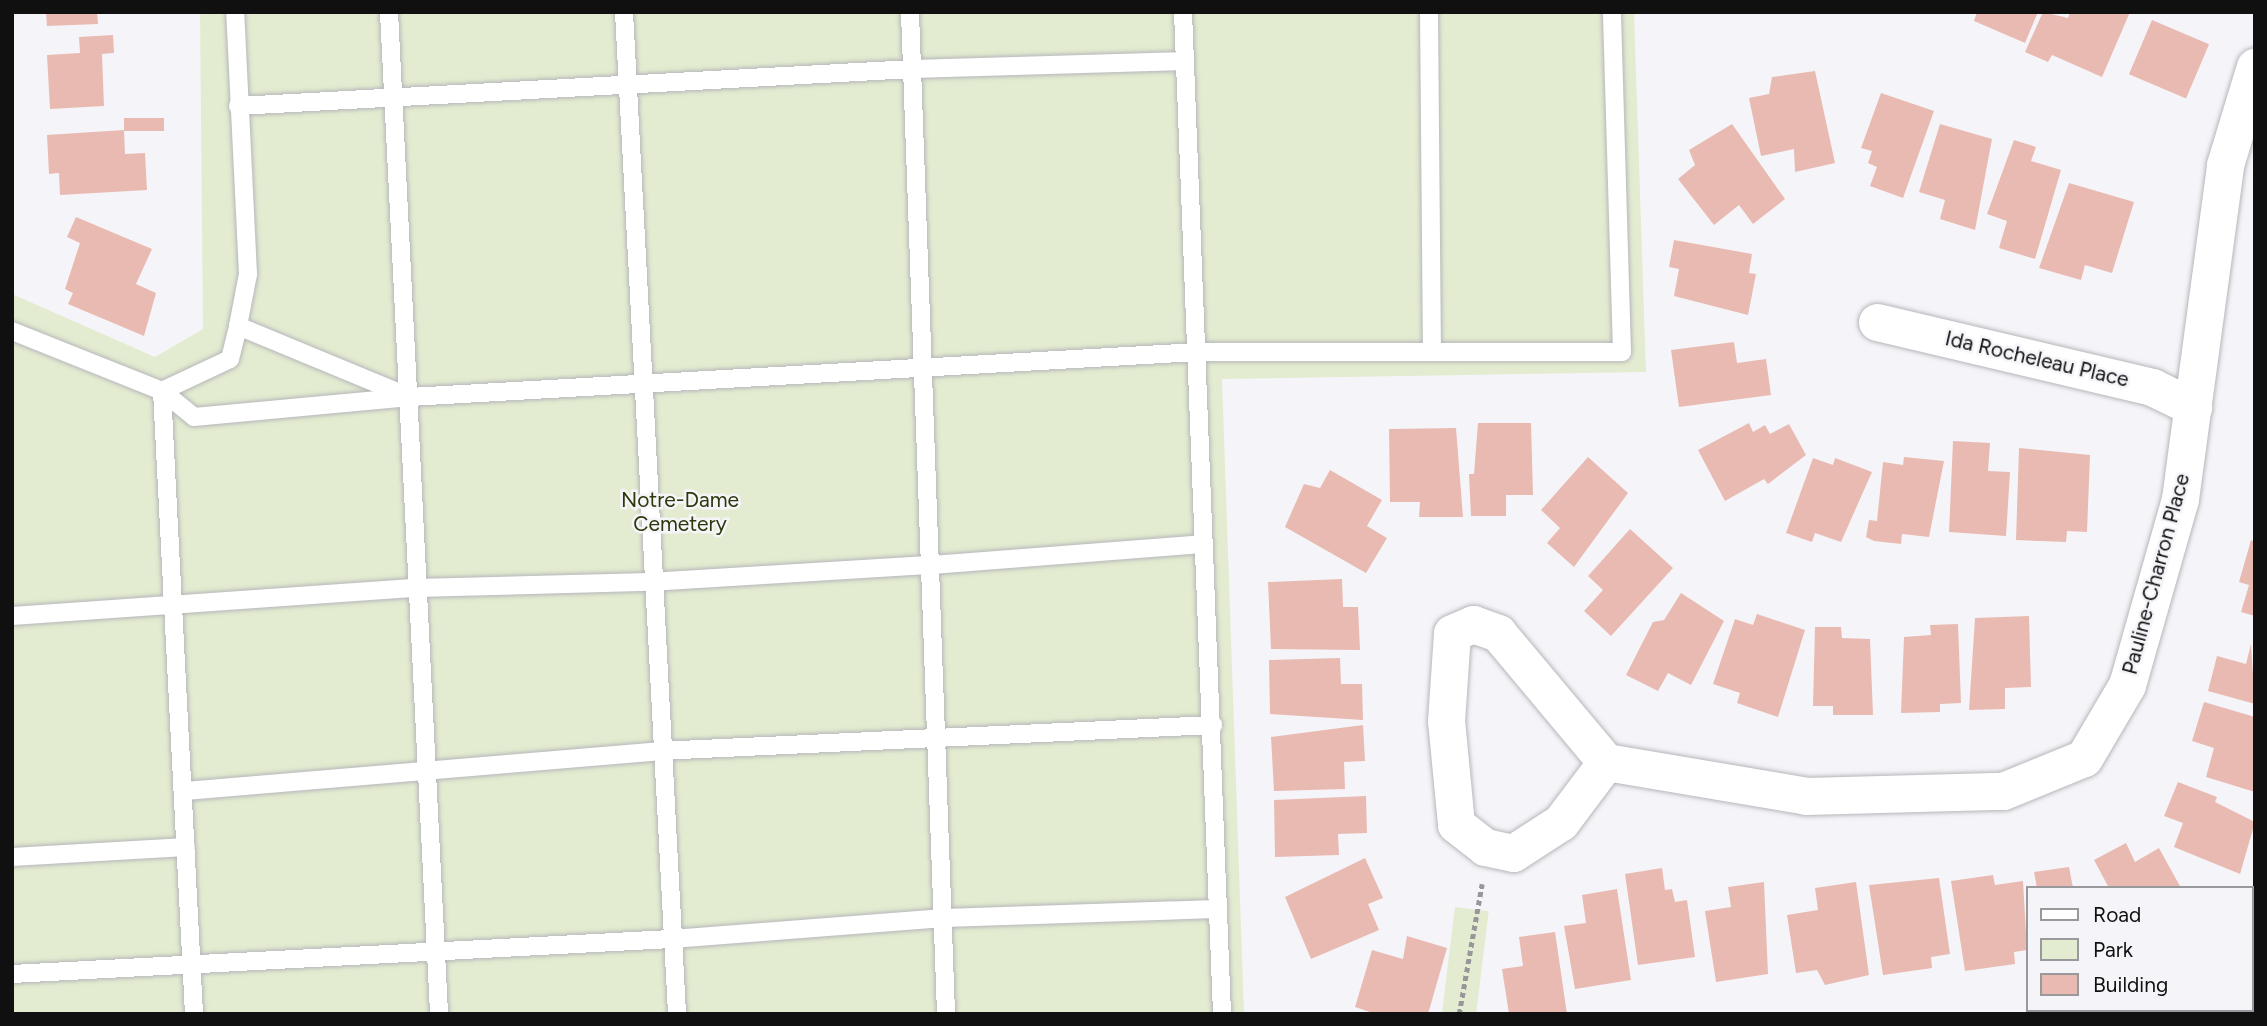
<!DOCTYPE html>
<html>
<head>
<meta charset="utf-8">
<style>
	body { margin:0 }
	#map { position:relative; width:2267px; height:1026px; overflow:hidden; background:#f5f5f9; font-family:Figtree,sans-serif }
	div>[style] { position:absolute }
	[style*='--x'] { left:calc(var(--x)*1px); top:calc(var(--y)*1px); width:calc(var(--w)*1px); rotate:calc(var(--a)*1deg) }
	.green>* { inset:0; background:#e3ecd0; transform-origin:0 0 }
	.building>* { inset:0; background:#e9bab2; transform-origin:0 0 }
	.path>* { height:4.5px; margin-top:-2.25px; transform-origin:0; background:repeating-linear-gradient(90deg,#97979a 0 5px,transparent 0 8.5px) }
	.roads { filter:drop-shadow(0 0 2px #b6b6bb) drop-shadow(0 0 2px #b6b6bb) }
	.service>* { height:18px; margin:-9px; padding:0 9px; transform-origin:9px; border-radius:9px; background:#fff }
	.minor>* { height:37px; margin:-18.5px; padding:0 18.5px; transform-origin:18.5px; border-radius:18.5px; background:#fff }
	span { translate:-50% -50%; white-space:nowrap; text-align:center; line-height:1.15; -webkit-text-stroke:5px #f5f5f9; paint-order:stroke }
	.street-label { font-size:21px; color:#101011 }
	.park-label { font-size:21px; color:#2c3809 }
	.frame { position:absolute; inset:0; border:14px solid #101011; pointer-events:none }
	.legend { position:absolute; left:2026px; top:886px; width:228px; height:126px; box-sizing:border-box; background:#f5f5f9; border:2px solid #99999c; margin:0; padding:9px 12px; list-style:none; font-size:21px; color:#101011 }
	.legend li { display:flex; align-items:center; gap:14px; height:35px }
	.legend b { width:35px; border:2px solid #99999c }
</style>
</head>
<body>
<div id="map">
	<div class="green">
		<div style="clip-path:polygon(200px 12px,1634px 12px,1646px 372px,1222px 379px,1244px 1014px,12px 1014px,12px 294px,155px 357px,203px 329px)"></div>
		<div style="left:1455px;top:907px;width:34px;height:108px;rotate:7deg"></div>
	</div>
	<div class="building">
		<div style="clip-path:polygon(46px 12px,97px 12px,98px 24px,47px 26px)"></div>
		<div style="clip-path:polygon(1977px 12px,2038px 12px,2025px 43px,1974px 21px)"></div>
		<div style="clip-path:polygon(2043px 12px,2068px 18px,2070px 12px,2130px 12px,2102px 77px,2052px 55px,2048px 62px,2025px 52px)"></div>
		<div style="left:2152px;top:20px;width:62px;height:59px;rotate:23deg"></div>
		<div style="clip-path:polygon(113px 35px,114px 53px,102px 54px,104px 106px,50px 109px,47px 55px,80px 53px,79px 37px)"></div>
		<div style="clip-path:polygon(1815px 71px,1835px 163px,1795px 172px,1794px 149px,1761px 156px,1749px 98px,1769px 94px,1772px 77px)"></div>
		<div style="clip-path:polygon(1881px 93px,1934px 111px,1903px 198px,1870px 186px,1877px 167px,1868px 163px,1872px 151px,1861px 148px)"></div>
		<div style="left:124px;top:118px;width:40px;height:13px"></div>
		<div style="clip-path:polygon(1732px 124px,1785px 199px,1753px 224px,1739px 205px,1714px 225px,1678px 179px,1695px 165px,1689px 150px)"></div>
		<div style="clip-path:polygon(1940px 124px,1992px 139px,1975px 230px,1940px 219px,1945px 200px,1919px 192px)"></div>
		<div style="clip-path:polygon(124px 130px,125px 154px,145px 153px,147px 190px,60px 195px,59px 173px,49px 174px,47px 135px)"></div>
		<div style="clip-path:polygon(2014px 140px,2036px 147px,2031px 161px,2061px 170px,2035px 259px,1999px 248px,2007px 221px,1987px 214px)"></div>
		<div style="clip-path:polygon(2069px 183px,2134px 202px,2112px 273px,2085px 265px,2081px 280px,2039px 268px)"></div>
		<div style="clip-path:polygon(76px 217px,152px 249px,136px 284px,156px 293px,144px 336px,68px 304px,73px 293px,65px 289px,80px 243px,67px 237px)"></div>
		<div style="clip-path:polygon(1674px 240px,1752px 254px,1749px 273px,1756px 274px,1748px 315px,1674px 296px,1679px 269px,1669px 267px)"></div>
		<div style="clip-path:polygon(1734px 342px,1737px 363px,1766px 359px,1771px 395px,1679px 407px,1671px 350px)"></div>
		<div style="clip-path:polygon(1478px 423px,1531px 423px,1533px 495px,1506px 495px,1506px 516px,1471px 516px,1469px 474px,1474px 474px)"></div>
		<div style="clip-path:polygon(1749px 423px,1753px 432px,1765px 425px,1770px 434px,1789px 424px,1806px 455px,1768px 484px,1764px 479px,1725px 501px,1698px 450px)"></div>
		<div style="clip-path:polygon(1456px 428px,1463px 517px,1419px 517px,1420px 502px,1390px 502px,1389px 429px)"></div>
		<div style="clip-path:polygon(1953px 441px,1990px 443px,1988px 471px,2010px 472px,2006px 536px,1949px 532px)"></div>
		<div style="clip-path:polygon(2019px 448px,2090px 455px,2087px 532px,2067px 531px,2066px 542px,2016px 540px)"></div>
		<div style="clip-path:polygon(1588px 457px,1628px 493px,1574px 567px,1547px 543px,1560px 528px,1541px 510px)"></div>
		<div style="clip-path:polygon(1904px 457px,1944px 461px,1929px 537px,1902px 534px,1901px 544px,1874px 541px,1866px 537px,1869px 520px,1877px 521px,1883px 462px,1903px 465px)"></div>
		<div style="clip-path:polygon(1813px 458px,1833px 465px,1835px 458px,1872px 472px,1841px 542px,1815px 533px,1812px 542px,1786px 533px)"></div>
		<div style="clip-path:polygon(1330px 470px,1382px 500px,1367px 526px,1387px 538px,1366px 573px,1285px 527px,1304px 484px,1320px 488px)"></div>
		<div style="clip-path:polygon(1630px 529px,1673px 568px,1611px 636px,1584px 611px,1603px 590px,1588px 576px)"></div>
		<div style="clip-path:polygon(2251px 540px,2255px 542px,2255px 616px,2241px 612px,2249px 585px,2239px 582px)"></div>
		<div style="clip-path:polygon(1342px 579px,1343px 607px,1358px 607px,1360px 650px,1271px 649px,1268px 582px)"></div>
		<div style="clip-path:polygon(1681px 593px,1724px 621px,1691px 685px,1668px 673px,1658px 691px,1626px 675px,1653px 622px,1664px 620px)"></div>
		<div style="clip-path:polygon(1757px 614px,1805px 630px,1778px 717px,1737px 703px,1740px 693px,1713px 684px,1735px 619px,1753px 625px)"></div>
		<div style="clip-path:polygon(2029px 616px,2031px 687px,2005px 688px,2005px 709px,1969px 710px,1975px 618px)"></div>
		<div style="clip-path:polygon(1958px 624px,1961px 703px,1940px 704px,1940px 712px,1901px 713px,1904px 637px,1931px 635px,1930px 625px)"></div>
		<div style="clip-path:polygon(1815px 627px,1841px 627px,1842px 638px,1870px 639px,1873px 715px,1833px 715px,1833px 706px,1813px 706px)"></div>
		<div style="clip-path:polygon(2251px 644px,2255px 704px,2208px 691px,2217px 656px,2246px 664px)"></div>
		<div style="clip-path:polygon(1340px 658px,1341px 684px,1362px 684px,1363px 720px,1270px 714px,1269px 660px)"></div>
		<div style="clip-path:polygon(2204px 702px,2255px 717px,2255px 792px,2206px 777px,2214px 748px,2192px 741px)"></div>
		<div style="clip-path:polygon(1363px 725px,1365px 761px,1344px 762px,1345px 789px,1274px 791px,1271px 737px)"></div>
		<div style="clip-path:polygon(2178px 782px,2217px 797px,2215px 802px,2255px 822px,2240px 874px,2174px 847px,2183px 823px,2164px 816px)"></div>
		<div style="clip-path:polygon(1366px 796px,1367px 833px,1338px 834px,1339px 855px,1275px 857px,1274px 800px)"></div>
		<div style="clip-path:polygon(2126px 843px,2135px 862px,2159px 848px,2181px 888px,2109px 888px,2094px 860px)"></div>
		<div style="clip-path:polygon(1365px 858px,1383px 898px,1368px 904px,1379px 930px,1311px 959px,1285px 897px)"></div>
		<div style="clip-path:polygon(2069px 867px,2073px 888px,2037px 888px,2034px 872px)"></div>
		<div style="clip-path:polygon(1662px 868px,1665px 890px,1672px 889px,1675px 902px,1687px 900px,1695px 957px,1638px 965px,1625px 874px)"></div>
		<div style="clip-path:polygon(1993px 875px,1995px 885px,2023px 881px,2027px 950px,2014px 952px,2015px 964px,1965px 971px,1951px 881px)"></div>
		<div style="clip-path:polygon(1939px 878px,1950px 954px,1931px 957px,1932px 968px,1883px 975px,1869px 885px)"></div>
		<div style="clip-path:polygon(1764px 882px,1768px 974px,1716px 982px,1705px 911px,1731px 907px,1728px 887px)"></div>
		<div style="clip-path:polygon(1856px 882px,1869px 975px,1825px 985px,1817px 970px,1796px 973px,1787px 915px,1818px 910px,1815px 888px)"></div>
		<div style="clip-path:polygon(1617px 889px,1631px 980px,1575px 989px,1564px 926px,1586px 923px,1582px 895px)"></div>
		<div style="clip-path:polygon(1555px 932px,1567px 1014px,1509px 1014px,1502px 969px,1523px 966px,1519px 937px)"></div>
		<div style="clip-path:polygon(1407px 936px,1447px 948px,1428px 1014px,1376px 1014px,1355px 1007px,1372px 950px,1403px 959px)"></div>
	</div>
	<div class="path">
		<div style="--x:1459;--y:1014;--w:132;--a:-80"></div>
	</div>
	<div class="roads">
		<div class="service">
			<div style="--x:389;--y:12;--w:1003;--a:87.14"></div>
			<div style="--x:624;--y:12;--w:1003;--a:86.97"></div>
			<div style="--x:910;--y:12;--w:1003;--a:87.94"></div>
			<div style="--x:1183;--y:12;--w:1003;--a:87.77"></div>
			<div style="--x:1429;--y:12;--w:336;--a:89.5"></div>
			<div style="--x:238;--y:106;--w:676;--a:-3.14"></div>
			<div style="--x:913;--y:69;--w:272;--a:-1.7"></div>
			<div style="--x:238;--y:326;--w:183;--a:22.5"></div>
			<div style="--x:12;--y:331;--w:162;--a:21.8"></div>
			<div style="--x:162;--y:391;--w:41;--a:39.1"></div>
			<div style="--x:194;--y:417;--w:217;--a:-5.3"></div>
			<div style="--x:410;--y:397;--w:788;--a:-3.27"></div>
			<div style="--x:1197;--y:352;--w:425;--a:0"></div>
			<div style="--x:1622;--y:352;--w:340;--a:-91.7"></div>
			<div style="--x:162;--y:391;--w:624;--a:87.06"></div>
			<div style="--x:162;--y:391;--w:75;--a:-25.2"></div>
			<div style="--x:230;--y:359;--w:34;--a:-76"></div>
			<div style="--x:238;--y:326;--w:53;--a:-79.1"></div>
			<div style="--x:248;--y:274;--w:262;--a:-92.8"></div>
			<div style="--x:12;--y:616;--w:405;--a:-4"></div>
			<div style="--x:416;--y:588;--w:234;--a:-1.5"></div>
			<div style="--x:650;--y:582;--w:282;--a:-3.5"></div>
			<div style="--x:931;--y:565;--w:273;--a:-4.4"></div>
			<div style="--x:185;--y:791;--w:476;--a:-4.8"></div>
			<div style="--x:659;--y:751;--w:555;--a:-2.69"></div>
			<div style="--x:12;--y:857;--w:174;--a:-3.3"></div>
			<div style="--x:12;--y:974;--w:661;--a:-3.04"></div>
			<div style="--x:672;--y:939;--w:273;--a:-4.4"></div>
			<div style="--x:944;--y:918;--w:272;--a:-1.9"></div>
		</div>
		<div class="minor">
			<div style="--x:1877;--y:322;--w:283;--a:13.3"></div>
			<div style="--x:2152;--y:387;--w:46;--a:26"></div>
			<div style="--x:1606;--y:762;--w:75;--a:126.9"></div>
			<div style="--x:1561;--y:822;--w:57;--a:147.1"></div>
			<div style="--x:1513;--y:853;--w:29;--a:-168"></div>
			<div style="--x:1485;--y:847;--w:37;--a:-142"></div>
			<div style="--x:1456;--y:824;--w:103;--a:-95.5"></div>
			<div style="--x:1446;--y:721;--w:88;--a:-86.1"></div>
			<div style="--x:1452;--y:633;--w:23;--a:-23"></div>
			<div style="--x:1473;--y:624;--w:27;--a:20"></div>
			<div style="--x:1498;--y:633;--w:168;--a:50.1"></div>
			<div style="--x:1606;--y:762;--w:203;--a:9.6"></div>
			<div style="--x:1806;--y:796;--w:197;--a:-1.5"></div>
			<div style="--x:2003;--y:791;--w:87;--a:-22.2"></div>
			<div style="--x:2084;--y:758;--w:85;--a:-59.5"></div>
			<div style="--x:2127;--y:685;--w:193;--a:-74.1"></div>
			<div style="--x:2180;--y:499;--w:337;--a:-82.3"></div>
			<div style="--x:2225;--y:165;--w:103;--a:-73.1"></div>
		</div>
	</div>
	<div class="street-label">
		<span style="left:2037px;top:359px;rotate:13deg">Ida Rocheleau Place</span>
		<span style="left:2156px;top:574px;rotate:-75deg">Pauline-Charron Place</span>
	</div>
	<div class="park-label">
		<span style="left:680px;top:512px">Notre-Dame<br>Cemetery</span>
	</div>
	<div class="frame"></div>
	<ul class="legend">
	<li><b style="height:9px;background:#fff"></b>Road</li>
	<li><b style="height:19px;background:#e3ecd0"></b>Park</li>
	<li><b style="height:19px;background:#e9bab2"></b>Building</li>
	</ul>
</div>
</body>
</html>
